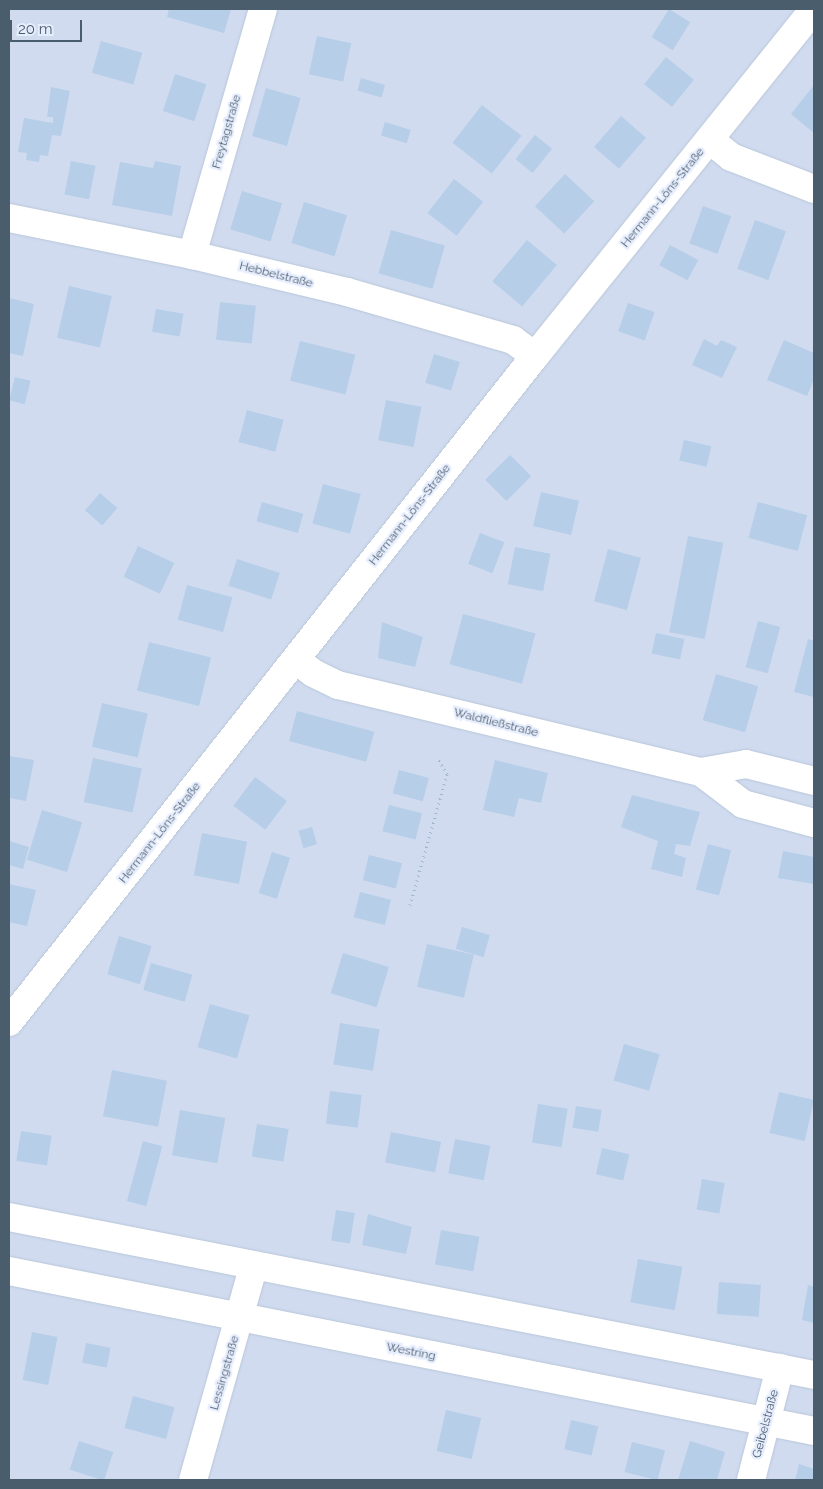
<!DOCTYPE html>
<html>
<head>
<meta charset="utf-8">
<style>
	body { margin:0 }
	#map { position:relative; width:823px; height:1489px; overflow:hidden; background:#e1e8f9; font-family:Raleway,sans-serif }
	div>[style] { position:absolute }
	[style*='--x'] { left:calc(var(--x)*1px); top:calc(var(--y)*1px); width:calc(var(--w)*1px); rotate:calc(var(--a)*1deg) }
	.residential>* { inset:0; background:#d0dbf0; transform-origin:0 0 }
	.building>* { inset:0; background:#b6cee7; transform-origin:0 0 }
	.path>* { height:3px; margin-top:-1.5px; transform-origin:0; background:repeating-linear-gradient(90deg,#9fb8d0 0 1px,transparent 0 5px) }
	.roads { filter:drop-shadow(0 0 1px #b9c6d7) drop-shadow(0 0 1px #b9c6d7) }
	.minor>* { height:28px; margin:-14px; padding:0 14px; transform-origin:14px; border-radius:14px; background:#fff }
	span { translate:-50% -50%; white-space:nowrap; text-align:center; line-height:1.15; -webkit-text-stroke:4.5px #e6edfd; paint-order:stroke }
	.street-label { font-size:12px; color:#4a5d6d }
	.frame { position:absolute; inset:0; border:10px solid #4a5d6d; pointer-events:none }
	.scale { position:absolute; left:10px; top:20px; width:72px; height:22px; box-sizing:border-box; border:2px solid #4a5d6d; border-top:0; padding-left:6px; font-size:15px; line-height:18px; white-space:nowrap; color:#4a5d6d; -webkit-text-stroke:4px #e6edfd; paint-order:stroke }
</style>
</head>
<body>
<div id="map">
	<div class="residential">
		<div style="left:9px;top:9px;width:805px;height:1471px"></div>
	</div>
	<div class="building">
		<div style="clip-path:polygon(169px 9px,231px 9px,224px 33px,167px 17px)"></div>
		<div style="left:669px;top:9px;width:25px;height:33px;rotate:32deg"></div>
		<div style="left:317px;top:36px;width:35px;height:39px;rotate:12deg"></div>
		<div style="left:101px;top:41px;width:43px;height:33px;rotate:16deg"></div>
		<div style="left:666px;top:57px;width:36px;height:35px;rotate:39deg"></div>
		<div style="left:175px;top:74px;width:33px;height:39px;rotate:18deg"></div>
		<div style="left:361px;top:78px;width:25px;height:13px;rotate:16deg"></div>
		<div style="clip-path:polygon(814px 85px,814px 133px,791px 114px)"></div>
		<div style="clip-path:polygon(51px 87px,70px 91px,61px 136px,52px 135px,48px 156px,40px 155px,39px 162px,26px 160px,27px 153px,18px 152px,24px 118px,53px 123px,53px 117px,47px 117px)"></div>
		<div style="left:266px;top:88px;width:36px;height:50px;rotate:16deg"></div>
		<div style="left:482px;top:105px;width:50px;height:48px;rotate:38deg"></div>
		<div style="left:621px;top:116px;width:33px;height:41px;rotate:41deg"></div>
		<div style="left:385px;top:122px;width:27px;height:14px;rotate:17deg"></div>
		<div style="left:535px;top:135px;width:22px;height:31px;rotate:39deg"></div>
		<div style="left:71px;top:161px;width:25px;height:34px;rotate:11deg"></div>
		<div style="clip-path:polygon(155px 161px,181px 166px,172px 216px,112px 205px,120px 162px,153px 168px)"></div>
		<div style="left:565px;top:174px;width:40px;height:44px;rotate:43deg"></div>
		<div style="left:454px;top:179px;width:37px;height:43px;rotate:38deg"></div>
		<div style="left:242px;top:191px;width:42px;height:40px;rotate:17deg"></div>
		<div style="left:304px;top:202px;width:45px;height:43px;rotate:17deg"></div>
		<div style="left:703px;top:206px;width:30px;height:40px;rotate:20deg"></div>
		<div style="left:755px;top:220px;width:33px;height:52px;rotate:20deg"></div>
		<div style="left:391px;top:230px;width:56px;height:45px;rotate:16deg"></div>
		<div style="left:527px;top:240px;width:39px;height:54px;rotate:40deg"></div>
		<div style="left:670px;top:245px;width:32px;height:23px;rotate:28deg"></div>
		<div style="left:69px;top:286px;width:44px;height:53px;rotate:13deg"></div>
		<div style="clip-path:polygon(9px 298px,34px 304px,23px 356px,9px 353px)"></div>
		<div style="left:220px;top:302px;width:36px;height:38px;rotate:6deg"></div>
		<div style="left:628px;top:303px;width:28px;height:30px;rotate:19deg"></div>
		<div style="left:156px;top:309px;width:28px;height:23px;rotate:10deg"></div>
		<div style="clip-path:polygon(704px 339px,717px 346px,721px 340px,737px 347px,722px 378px,692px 365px)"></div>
		<div style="clip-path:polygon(784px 340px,814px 353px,814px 379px,807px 396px,767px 380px)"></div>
		<div style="left:300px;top:341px;width:57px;height:41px;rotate:14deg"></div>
		<div style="left:434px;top:354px;width:27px;height:30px;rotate:17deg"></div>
		<div style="left:15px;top:377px;width:16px;height:24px;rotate:14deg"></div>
		<div style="left:386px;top:400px;width:36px;height:41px;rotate:11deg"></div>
		<div style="left:247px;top:410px;width:38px;height:33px;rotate:15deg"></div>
		<div style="left:684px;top:440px;width:28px;height:21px;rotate:13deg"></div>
		<div style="left:510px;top:455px;width:30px;height:35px;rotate:45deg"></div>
		<div style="left:323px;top:484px;width:39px;height:41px;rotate:15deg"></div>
		<div style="left:541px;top:492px;width:39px;height:35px;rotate:13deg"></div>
		<div style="left:100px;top:493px;width:23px;height:23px;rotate:41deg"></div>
		<div style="left:262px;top:502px;width:43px;height:20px;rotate:16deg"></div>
		<div style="left:758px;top:502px;width:51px;height:37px;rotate:15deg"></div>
		<div style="left:480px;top:533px;width:26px;height:33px;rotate:21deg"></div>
		<div style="left:688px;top:536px;width:36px;height:98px;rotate:11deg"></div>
		<div style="left:138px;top:546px;width:40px;height:34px;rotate:25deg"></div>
		<div style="left:515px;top:547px;width:36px;height:38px;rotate:11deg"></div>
		<div style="left:608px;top:549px;width:34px;height:54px;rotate:15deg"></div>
		<div style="left:237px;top:559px;width:45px;height:28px;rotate:18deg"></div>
		<div style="left:187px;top:585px;width:47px;height:36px;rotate:15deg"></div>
		<div style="left:463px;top:614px;width:75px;height:52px;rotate:15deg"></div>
		<div style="left:758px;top:621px;width:23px;height:48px;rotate:15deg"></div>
		<div style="clip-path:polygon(382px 622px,423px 637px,415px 667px,378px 658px)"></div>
		<div style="left:656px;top:633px;width:29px;height:21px;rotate:12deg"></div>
		<div style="clip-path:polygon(808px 639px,814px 641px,814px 697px,794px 692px)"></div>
		<div style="left:149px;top:642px;width:64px;height:50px;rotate:14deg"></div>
		<div style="left:716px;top:674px;width:44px;height:48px;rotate:16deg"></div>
		<div style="left:102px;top:703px;width:47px;height:45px;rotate:13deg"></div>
		<div style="left:297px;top:711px;width:80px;height:31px;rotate:15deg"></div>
		<div style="clip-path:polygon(9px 756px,34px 760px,26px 801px,9px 798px)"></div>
		<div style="left:93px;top:758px;width:50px;height:45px;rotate:12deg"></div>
		<div style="clip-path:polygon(495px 760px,548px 773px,541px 803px,519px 798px,514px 817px,483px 810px)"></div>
		<div style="left:399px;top:770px;width:31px;height:24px;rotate:15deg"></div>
		<div style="left:255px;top:777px;width:40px;height:36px;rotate:37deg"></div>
		<div style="clip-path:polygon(632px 795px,700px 812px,690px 846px,676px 844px,674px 854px,686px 858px,682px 877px,651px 869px,658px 841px,621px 827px)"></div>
		<div style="left:389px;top:805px;width:34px;height:27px;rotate:14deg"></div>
		<div style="left:42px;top:810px;width:42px;height:52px;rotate:17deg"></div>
		<div style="left:312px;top:827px;width:18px;height:14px;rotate:74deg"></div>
		<div style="left:202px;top:833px;width:46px;height:43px;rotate:11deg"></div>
		<div style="clip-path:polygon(9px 841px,29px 847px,23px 869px,9px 865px)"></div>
		<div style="left:708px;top:844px;width:24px;height:47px;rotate:15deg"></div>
		<div style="clip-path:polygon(783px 851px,814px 857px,814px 884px,778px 878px)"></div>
		<div style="left:272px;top:852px;width:19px;height:43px;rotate:18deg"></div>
		<div style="left:369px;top:855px;width:34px;height:26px;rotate:14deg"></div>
		<div style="clip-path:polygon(9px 884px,36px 890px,27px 926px,9px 922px)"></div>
		<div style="left:360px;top:892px;width:32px;height:26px;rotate:14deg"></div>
		<div style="left:462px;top:927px;width:29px;height:23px;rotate:16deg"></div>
		<div style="left:119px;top:936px;width:34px;height:40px;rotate:17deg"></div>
		<div style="left:427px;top:944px;width:48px;height:44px;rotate:13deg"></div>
		<div style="left:343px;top:953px;width:48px;height:42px;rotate:17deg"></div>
		<div style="left:151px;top:963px;width:43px;height:28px;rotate:16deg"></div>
		<div style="left:210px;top:1004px;width:41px;height:45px;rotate:16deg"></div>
		<div style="left:340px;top:1023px;width:40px;height:42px;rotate:9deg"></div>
		<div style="left:624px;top:1044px;width:37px;height:38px;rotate:16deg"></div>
		<div style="left:112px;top:1070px;width:56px;height:47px;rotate:11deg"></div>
		<div style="left:330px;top:1091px;width:32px;height:33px;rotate:7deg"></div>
		<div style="left:779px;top:1092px;width:36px;height:42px;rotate:13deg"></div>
		<div style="left:538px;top:1104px;width:30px;height:39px;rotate:9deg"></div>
		<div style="left:576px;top:1106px;width:26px;height:22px;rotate:9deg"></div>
		<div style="left:180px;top:1110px;width:46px;height:46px;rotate:10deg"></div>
		<div style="left:257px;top:1124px;width:32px;height:33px;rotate:9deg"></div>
		<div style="left:21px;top:1131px;width:31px;height:30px;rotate:9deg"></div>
		<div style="left:391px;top:1132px;width:51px;height:31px;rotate:11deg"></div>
		<div style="left:455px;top:1139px;width:36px;height:35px;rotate:11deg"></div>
		<div style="left:143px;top:1141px;width:20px;height:62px;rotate:15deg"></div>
		<div style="left:602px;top:1148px;width:28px;height:27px;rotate:13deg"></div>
		<div style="left:702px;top:1179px;width:23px;height:31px;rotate:10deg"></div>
		<div style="left:336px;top:1210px;width:19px;height:31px;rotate:9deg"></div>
		<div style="clip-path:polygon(368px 1214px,412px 1227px,406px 1254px,362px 1245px)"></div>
		<div style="left:441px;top:1230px;width:39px;height:35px;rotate:10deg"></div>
		<div style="left:638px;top:1259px;width:45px;height:44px;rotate:10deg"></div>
		<div style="left:719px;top:1282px;width:42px;height:32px;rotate:4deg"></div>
		<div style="clip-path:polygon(808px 1285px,814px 1287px,814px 1323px,802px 1320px)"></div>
		<div style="left:32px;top:1332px;width:26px;height:49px;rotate:11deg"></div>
		<div style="left:86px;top:1343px;width:25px;height:20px;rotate:11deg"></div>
		<div style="left:133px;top:1396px;width:43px;height:33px;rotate:15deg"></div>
		<div style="left:446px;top:1410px;width:36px;height:42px;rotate:13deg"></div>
		<div style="left:571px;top:1420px;width:28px;height:30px;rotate:13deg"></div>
		<div style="left:79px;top:1441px;width:36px;height:30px;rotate:18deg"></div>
		<div style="clip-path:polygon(690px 1441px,725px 1452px,717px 1480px,678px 1480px)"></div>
		<div style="left:632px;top:1442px;width:34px;height:31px;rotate:14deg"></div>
		<div style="clip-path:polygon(799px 1464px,814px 1469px,814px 1480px,795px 1480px)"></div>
	</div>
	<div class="path">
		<div style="--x:410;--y:905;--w:136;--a:-74.2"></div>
		<div style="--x:447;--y:774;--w:17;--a:-121"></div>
	</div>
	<div class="roads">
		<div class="minor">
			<div style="--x:710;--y:140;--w:27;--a:39"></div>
			<div style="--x:731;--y:157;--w:89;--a:21.1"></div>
			<div style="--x:9;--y:218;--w:187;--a:11.4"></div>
			<div style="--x:192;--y:255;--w:159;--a:13.4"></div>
			<div style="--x:347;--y:292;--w:173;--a:16.1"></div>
			<div style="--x:513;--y:340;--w:27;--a:36"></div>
			<div style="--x:192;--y:255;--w:256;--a:-73.9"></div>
			<div style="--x:296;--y:660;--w:21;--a:37"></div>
			<div style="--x:313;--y:673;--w:28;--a:26"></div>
			<div style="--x:338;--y:685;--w:373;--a:13.5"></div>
			<div style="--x:701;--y:772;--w:46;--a:-10.1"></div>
			<div style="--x:746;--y:764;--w:70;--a:14"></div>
			<div style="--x:701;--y:772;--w:53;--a:37.3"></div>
			<div style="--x:743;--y:804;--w:73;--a:15"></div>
			<div style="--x:9;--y:1022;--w:849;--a:-51.7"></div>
			<div style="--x:535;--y:356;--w:445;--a:-51.2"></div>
			<div style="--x:9;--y:1217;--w:820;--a:11.1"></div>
			<div style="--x:9;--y:1271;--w:821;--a:11.24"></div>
			<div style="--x:193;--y:1480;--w:223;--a:-74.2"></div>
			<div style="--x:751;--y:1480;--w:116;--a:-75.5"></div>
		</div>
	</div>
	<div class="street-label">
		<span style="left:227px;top:132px;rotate:-74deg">Freytagstraße</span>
		<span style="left:663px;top:198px;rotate:-51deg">Hermann-Löns-Straße</span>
		<span style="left:276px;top:275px;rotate:14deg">Hebbelstraße</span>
		<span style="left:410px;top:515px;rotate:-52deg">Hermann-Löns-Straße</span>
		<span style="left:496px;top:723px;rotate:14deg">Waldfließstraße</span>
		<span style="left:160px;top:833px;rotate:-52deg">Hermann-Löns-Straße</span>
		<span style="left:411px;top:1352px;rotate:11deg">Westring</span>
		<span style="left:225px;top:1373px;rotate:-74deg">Lessingstraße</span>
		<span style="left:766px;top:1424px;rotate:-75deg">Geibelstraße</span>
	</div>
	<div class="frame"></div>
	<div class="scale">20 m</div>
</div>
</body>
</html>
